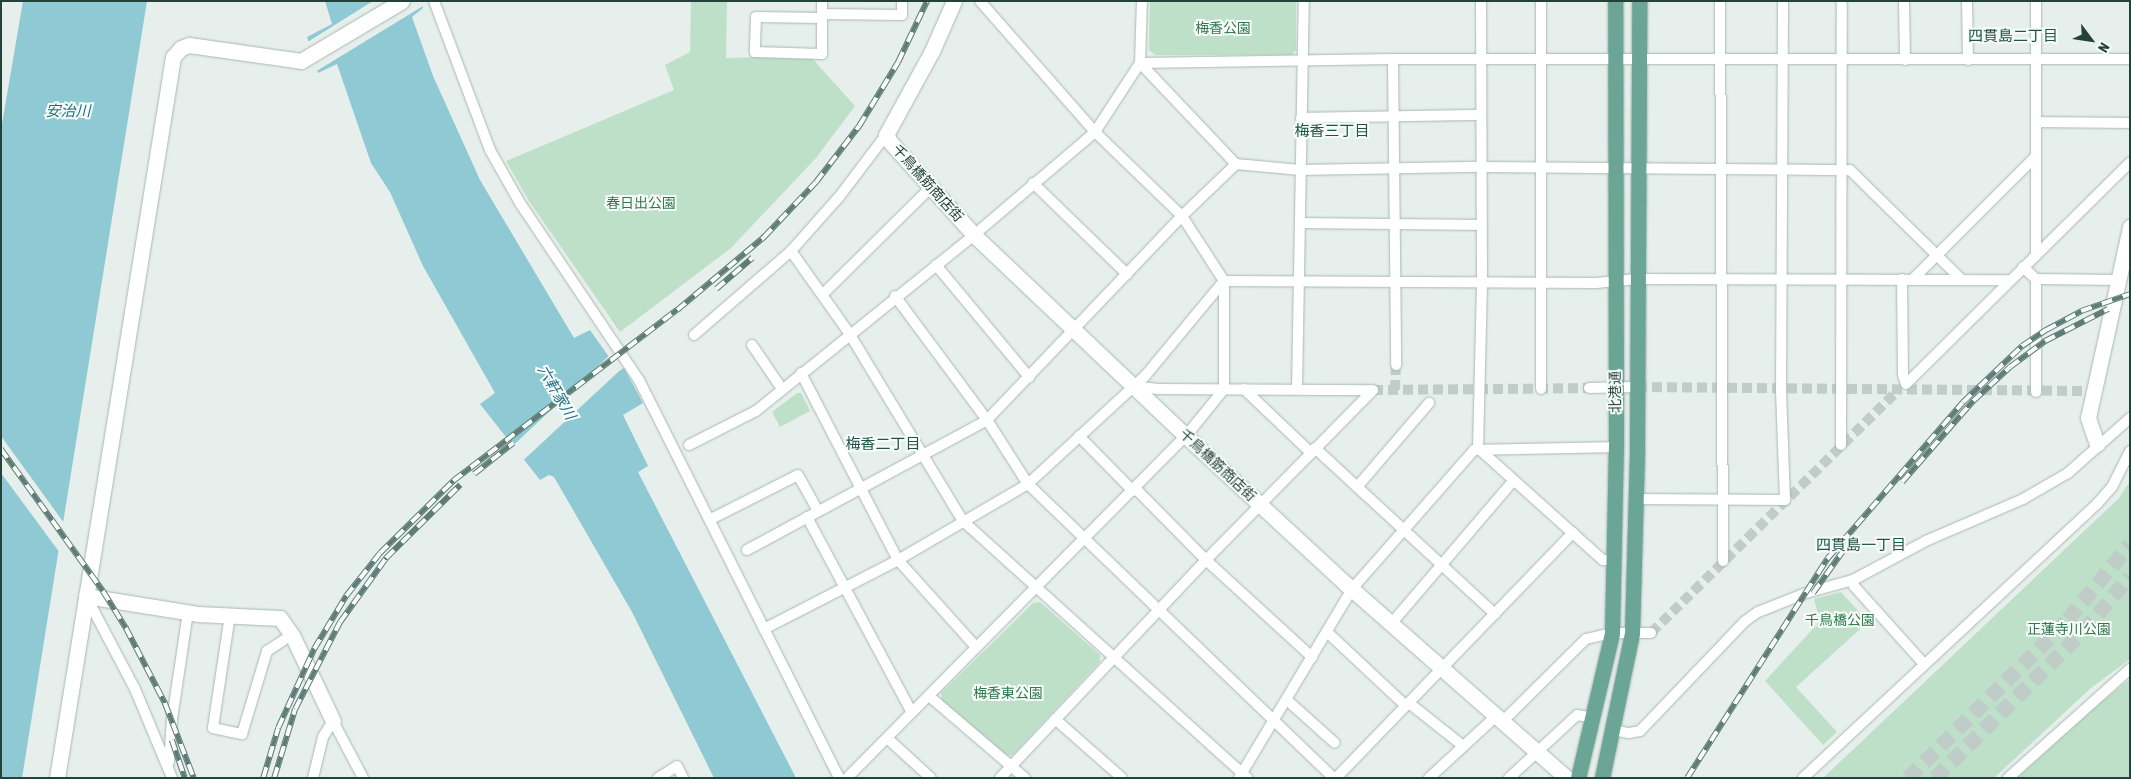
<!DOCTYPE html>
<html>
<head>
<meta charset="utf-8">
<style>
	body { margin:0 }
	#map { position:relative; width:2131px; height:779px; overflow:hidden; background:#e6efeb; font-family:"Asap Condensed","Noto Sans JP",sans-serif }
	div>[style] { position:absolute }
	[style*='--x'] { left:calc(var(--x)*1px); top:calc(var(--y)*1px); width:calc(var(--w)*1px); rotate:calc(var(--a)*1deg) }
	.green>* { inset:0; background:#bfe0c8 }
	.water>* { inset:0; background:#8ec9d4 }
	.pier>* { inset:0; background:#e6efeb; transform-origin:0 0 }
	.street-tunnel>* { height:10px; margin-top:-5px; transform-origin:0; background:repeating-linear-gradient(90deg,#bfccc8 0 10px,transparent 0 15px) }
	.highway-tunnel>* { height:15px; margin-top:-7.5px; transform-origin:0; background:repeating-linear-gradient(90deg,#bfccc8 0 15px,transparent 0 23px) }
	.roads { filter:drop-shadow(0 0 1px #a8b8b2) drop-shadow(0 0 1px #a8b8b2) }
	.street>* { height:10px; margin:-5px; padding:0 5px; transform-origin:5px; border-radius:5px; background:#fff }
	.secondary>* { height:15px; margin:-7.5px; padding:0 7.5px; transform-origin:7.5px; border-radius:7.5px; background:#fff }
	.primary>* { height:15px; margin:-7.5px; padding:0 7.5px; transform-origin:7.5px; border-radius:7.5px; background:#6aa596 }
	.rail>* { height:5.5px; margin-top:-2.75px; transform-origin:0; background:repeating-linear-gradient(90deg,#f7fbf9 0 11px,#5f7d75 0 22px); box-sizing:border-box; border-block:1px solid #5f7d75 }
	span { translate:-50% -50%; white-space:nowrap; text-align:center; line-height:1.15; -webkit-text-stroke:4px #f7fbf9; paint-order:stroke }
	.park-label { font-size:14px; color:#2d7a4b }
	.street-label { font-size:14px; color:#24423a }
	.neighbourhood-label { font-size:15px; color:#1f5548 }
	.water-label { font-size:15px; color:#1c6f80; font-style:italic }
	.frame { position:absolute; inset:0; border:2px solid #24423a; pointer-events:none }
	.north { position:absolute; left:2066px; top:15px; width:50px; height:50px; -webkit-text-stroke:4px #f7fbf9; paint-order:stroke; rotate:121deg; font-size:14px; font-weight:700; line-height:20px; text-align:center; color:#24423a }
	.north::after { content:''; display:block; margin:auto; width:18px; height:22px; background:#24423a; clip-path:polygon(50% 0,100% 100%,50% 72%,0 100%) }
</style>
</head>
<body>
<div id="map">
	<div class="green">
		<div style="clip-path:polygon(691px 1px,727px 1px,726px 58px,810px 56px,855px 106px,816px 158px,731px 248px,620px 332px,529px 201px,506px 161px,674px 90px,665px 65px,690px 52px)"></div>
		<div style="clip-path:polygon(1150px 1px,1296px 1px,1296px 50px,1292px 55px,1155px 55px,1149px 50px)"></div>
		<div style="clip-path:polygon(797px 393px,801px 393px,810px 411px,780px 427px,772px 412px)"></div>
		<div style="clip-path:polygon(2130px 481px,2130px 659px,2091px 688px,1994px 778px,1823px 778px,2119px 498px)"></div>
		<div style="clip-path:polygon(1841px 592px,1868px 622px,1796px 687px,1837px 732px,1823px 745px,1765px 681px,1820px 621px,1814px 599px)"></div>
		<div style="clip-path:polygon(1040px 602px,1100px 655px,1100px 662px,1013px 755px,1005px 756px,942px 701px,941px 693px,1033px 603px)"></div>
		<div style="clip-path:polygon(2130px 679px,2130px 778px,2017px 778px,2092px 709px)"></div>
	</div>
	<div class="water">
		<div style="clip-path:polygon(23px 1px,147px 1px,22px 778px,1px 778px,1px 130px)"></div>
		<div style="clip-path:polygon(325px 1px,420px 1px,423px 8px,412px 17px,433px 76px,480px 180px,574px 338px,590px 330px,619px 371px,624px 368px,643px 403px,623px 415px,648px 466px,638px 472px,796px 778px,714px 778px,632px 612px,554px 477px,549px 475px,540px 480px,480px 404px,495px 393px,423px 266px,390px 192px,371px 163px,337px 64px,318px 73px,307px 37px,332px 24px)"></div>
	</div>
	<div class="pier">
		<div style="clip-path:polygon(373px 1px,422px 1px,423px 6px,315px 72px,306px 43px)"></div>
		<div style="left:611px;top:354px;width:18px;height:137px;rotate:47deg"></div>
		<div style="clip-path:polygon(1px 436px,64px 523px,60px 553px,1px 473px)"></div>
	</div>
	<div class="street-tunnel">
		<div style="--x:1637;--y:387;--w:449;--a:0.5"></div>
		<div style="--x:1373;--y:390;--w:216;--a:-0.5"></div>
		<div style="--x:1395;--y:390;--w:25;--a:-88"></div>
		<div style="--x:1651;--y:633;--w:348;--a:-44.5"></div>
	</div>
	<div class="highway-tunnel">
		<div style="--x:1908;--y:778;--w:226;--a:-44.8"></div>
		<div style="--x:2068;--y:619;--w:97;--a:-50.4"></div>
		<div style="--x:1935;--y:778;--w:209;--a:-44.8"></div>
		<div style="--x:2083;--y:631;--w:72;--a:-49.5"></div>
	</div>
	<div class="roads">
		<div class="street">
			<div style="--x:434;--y:1;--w:159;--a:69.4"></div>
			<div style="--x:490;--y:150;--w:61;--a:60.5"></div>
			<div style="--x:520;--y:203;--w:213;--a:56.1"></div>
			<div style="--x:639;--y:380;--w:445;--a:63.3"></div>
			<div style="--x:1541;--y:1;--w:388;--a:90"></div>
			<div style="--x:1720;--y:1;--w:560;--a:89.69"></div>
			<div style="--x:1904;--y:1;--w:59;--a:89"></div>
			<div style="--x:1967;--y:1;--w:59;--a:89"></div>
			<div style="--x:822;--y:14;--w:80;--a:0.7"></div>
			<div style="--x:902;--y:15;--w:14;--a:-90"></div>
			<div style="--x:822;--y:18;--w:66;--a:-179.1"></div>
			<div style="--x:756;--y:17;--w:35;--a:92"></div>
			<div style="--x:755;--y:52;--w:67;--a:1.7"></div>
			<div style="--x:822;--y:54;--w:53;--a:-90"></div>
			<div style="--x:1393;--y:59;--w:306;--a:89.4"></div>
			<div style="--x:1140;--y:63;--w:253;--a:-0.9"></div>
			<div style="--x:1393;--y:59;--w:737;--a:0"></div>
			<div style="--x:1140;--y:63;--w:139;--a:46.5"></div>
			<div style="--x:1236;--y:164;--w:65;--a:5.3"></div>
			<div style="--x:1301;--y:170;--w:180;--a:-1"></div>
			<div style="--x:1481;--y:167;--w:369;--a:0.5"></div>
			<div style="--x:1850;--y:170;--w:157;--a:44.5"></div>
			<div style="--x:1301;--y:118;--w:180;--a:-1"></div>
			<div style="--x:2036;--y:122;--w:94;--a:0.6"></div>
			<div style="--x:1033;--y:183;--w:131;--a:44.1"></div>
			<div style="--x:1300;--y:223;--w:182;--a:0.6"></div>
			<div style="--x:791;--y:251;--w:100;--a:54.7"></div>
			<div style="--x:849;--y:333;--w:220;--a:58.8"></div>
			<div style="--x:963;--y:521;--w:383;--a:42.1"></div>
			<div style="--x:2036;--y:255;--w:254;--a:-90"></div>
			<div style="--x:936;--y:265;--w:146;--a:50.3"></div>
			<div style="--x:2023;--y:267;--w:18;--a:43"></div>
			<div style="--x:2036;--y:279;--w:113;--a:90"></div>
			<div style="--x:1902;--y:279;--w:96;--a:89.4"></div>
			<div style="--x:1903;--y:375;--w:9;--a:72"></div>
			<div style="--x:1906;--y:384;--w:315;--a:-44.7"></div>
			<div style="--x:1913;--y:279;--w:174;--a:-45"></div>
			<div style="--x:2036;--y:279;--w:82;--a:0.7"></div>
			<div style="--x:1224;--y:281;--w:372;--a:0.3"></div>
			<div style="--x:1596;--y:283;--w:41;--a:-5.6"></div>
			<div style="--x:1637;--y:279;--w:373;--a:0.2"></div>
			<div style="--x:823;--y:294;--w:152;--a:-44.7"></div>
			<div style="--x:895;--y:296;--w:154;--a:53.4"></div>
			<div style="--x:987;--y:420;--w:76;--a:57.4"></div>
			<div style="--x:1028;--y:484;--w:424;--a:43.9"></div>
			<div style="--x:694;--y:335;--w:128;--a:-40.9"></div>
			<div style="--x:791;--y:251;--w:72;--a:-48.4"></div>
			<div style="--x:839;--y:197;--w:78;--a:-52.8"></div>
			<div style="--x:752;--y:345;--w:53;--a:55.7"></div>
			<div style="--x:801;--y:373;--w:211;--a:62.6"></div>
			<div style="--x:898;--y:560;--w:117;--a:48.1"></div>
			<div style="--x:1133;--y:386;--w:23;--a:7"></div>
			<div style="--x:1156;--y:389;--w:217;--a:0.3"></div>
			<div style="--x:1589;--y:388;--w:48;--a:-1.2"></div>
			<div style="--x:1244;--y:389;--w:93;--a:43.7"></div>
			<div style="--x:1297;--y:389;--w:388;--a:-89"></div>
			<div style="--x:1079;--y:436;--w:77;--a:45.5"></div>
			<div style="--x:689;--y:445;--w:75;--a:-26.9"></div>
			<div style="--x:756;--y:411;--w:280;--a:-38.9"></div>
			<div style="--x:974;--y:235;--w:159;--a:-40.4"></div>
			<div style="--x:1095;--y:132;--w:82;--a:-56.9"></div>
			<div style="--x:1140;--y:63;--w:62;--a:-88.2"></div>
			<div style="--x:1841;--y:445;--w:444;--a:-89.9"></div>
			<div style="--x:1315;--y:448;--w:245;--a:42.7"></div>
			<div style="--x:1478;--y:448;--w:166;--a:-88.6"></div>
			<div style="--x:1482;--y:282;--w:281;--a:-90.2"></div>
			<div style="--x:1478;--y:448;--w:168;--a:41.9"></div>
			<div style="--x:1603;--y:560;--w:12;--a:0"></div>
			<div style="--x:1357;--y:487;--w:111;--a:-49.4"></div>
			<div style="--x:1135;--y:488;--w:101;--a:45.4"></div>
			<div style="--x:1206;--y:560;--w:144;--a:42.5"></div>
			<div style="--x:1636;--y:499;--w:149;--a:0.4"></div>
			<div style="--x:1785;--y:500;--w:111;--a:-92.1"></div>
			<div style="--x:1781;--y:389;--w:388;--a:-89.7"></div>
			<div style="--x:807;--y:517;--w:222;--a:61.8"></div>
			<div style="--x:711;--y:519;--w:97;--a:-26.8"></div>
			<div style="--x:798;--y:475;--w:41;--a:60.9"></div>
			<div style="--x:747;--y:550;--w:273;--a:-28.4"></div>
			<div style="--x:987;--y:420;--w:282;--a:-46.3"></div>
			<div style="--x:1182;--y:216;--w:75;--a:-43.9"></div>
			<div style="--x:1853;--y:580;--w:6;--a:81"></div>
			<div style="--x:1854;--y:586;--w:105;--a:48.1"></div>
			<div style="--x:87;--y:598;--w:103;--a:62.2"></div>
			<div style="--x:135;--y:689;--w:96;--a:67.4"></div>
			<div style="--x:230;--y:615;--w:114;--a:98.6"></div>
			<div style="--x:213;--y:728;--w:30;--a:12"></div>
			<div style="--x:242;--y:734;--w:87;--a:-73.2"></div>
			<div style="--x:267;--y:651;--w:30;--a:-33"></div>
			<div style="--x:1391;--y:624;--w:189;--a:-49.5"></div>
			<div style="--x:764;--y:629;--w:151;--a:-27.2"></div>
			<div style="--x:898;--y:560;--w:151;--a:-30.3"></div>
			<div style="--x:1028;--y:484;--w:159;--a:-42.7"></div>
			<div style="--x:1145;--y:376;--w:124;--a:-50.3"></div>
			<div style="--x:1327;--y:632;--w:108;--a:43.1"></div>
			<div style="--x:929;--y:696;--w:126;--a:40.5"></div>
			<div style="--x:1287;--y:700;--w:64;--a:41.9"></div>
			<div style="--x:1409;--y:703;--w:69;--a:38.5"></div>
			<div style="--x:1055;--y:719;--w:89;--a:41.4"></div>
			<div style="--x:333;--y:721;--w:64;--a:62.2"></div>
			<div style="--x:1502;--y:722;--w:118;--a:-44.7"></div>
			<div style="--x:1586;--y:639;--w:27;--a:-13"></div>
			<div style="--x:1612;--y:633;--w:39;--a:0"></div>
			<div style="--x:1613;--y:730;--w:16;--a:11"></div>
			<div style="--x:1629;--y:733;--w:11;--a:-10"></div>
			<div style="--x:1640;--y:731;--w:151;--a:-46.3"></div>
			<div style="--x:1744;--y:622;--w:17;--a:-36"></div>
			<div style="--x:1758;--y:612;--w:52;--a:-21.6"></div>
			<div style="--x:1806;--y:593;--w:49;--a:-15.5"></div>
			<div style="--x:1853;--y:580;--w:85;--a:-28.1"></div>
			<div style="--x:1928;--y:540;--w:103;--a:-23.3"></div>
			<div style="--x:2023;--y:499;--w:52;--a:-30"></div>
			<div style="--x:2068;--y:473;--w:83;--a:-41.6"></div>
			<div style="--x:887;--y:738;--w:59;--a:42.3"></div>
			<div style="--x:169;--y:762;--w:43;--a:-86"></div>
			<div style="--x:172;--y:719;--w:108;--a:-81.5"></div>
			<div style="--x:313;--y:778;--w:42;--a:-76.3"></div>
			<div style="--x:323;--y:737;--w:19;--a:-58"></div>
			<div style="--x:658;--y:778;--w:22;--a:-32"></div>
			<div style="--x:677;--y:766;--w:13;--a:63"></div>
			<div style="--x:847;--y:778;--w:482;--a:-45.3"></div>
			<div style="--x:1186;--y:436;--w:60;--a:-51"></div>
			<div style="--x:1224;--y:389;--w:108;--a:-90"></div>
			<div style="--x:1224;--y:281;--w:77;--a:-122.9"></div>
			<div style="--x:1182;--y:216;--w:121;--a:-136"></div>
			<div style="--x:1095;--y:132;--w:174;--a:-131.3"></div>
			<div style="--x:1000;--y:778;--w:300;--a:-46.6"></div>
			<div style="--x:1206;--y:560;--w:238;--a:-45.5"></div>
			<div style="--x:1239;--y:778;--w:220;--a:-59.1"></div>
			<div style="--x:1352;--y:589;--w:185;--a:-48.7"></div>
			<div style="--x:1474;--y:450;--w:142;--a:-1.2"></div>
			<div style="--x:1336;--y:778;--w:341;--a:-46"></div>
			<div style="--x:1429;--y:778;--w:90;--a:-42.7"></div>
			<div style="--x:1509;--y:778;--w:93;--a:-42.8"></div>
			<div style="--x:1577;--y:715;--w:17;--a:10"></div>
			<div style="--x:1803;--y:778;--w:402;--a:-43"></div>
			<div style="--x:2097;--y:504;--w:23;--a:-49"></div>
			<div style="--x:2112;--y:487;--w:40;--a:-63.4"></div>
			<div style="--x:2008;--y:778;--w:164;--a:-41.8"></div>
		</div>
		<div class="secondary">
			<div style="--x:954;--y:1;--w:55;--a:113.7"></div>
			<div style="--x:932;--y:51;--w:96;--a:118.7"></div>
			<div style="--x:886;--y:135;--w:9;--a:58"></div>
			<div style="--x:891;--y:143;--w:124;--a:47.9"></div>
			<div style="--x:974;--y:235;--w:292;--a:43.5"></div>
			<div style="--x:1186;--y:436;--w:218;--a:42.8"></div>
			<div style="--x:1346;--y:584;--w:294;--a:41.3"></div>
			<div style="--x:2097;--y:444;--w:28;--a:-109"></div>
			<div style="--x:2088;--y:418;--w:196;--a:-77.6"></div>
			<div style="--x:86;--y:596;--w:113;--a:9.1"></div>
			<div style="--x:198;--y:614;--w:82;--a:2.8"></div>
			<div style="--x:280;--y:618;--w:21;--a:55"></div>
			<div style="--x:292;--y:635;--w:95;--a:64.5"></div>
			<div style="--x:57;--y:778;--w:730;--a:-80.86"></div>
			<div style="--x:173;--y:57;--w:12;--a:-48"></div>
			<div style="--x:181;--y:48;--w:9;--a:-21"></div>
			<div style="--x:189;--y:45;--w:113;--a:8.1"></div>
			<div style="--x:301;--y:61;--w:117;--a:-30.7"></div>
		</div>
		<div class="primary">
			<div style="--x:1578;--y:778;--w:149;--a:-76.8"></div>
			<div style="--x:1612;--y:633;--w:186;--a:-88.8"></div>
			<div style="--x:1616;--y:447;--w:446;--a:-90.1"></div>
			<div style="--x:1602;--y:778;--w:148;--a:-78.3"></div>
			<div style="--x:1632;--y:633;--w:184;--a:-88.4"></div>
			<div style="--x:1637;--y:449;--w:448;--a:-89.7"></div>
		</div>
	</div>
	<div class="rail">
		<div style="--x:716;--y:289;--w:48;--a:-40.7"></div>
		<div style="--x:1;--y:449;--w:175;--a:54.3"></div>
		<div style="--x:103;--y:591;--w:44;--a:58.1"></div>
		<div style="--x:126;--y:628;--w:85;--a:62.5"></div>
		<div style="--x:165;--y:703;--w:80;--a:68.9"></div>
		<div style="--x:474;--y:474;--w:50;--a:-38.5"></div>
		<div style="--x:1902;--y:482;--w:108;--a:-48.8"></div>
		<div style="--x:1973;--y:401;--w:50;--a:-42.6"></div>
		<div style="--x:2010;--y:367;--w:44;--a:-36.6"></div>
		<div style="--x:2045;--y:341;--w:71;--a:-26.9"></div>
		<div style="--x:1813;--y:593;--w:55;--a:-54.6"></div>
		<div style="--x:172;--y:740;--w:40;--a:71.1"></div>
		<div style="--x:263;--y:778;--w:52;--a:-73.3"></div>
		<div style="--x:278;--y:728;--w:87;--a:-65.5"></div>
		<div style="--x:314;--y:649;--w:62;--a:-58.9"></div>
		<div style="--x:346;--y:596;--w:55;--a:-51.7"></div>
		<div style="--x:380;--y:553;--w:103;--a:-44.6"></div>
		<div style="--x:453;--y:481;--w:282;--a:-37.4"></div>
		<div style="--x:677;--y:310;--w:114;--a:-40"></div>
		<div style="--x:764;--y:237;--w:76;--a:-46.6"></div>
		<div style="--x:816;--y:182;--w:71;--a:-52.5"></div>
		<div style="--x:859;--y:126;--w:75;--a:-58.6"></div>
		<div style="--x:898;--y:62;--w:68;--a:-64.6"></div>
		<div style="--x:274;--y:778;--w:72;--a:-73.1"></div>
		<div style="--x:295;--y:709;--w:98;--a:-62.7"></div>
		<div style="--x:340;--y:622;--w:79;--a:-54.3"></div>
		<div style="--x:386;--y:558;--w:104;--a:-44.6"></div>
		<div style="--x:1687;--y:778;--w:260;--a:-57.4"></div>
		<div style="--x:1827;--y:559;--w:208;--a:-49.1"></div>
		<div style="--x:1963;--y:402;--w:81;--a:-43.5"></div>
		<div style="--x:2022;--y:346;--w:29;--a:-34"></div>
		<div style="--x:2046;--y:330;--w:40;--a:-28"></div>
		<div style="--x:2081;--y:311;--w:52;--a:-19.1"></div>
	</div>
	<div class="park-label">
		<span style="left:1223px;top:28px">梅香公園</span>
		<span style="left:641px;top:203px">春日出公園</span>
		<span style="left:1840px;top:620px">千鳥橋公園</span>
		<span style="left:2069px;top:629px">正蓮寺川公園</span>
		<span style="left:1008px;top:693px">梅香東公園</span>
	</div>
	<div class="street-label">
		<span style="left:928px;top:183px;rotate:48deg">千鳥橋筋商店街</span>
		<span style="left:1615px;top:392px;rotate:-91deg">北港通</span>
		<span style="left:1218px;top:465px;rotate:43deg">千鳥橋筋商店街</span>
	</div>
	<div class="neighbourhood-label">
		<span style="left:2013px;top:36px">四貫島二丁目</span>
		<span style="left:1332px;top:131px">梅香三丁目</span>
		<span style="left:883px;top:444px">梅香二丁目</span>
		<span style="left:1861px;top:545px">四貫島一丁目</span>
	</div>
	<div class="water-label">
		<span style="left:68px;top:111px">安治川</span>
		<span style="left:557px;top:392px;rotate:60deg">六軒家川</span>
	</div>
	<div class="frame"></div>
	<div class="north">N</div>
</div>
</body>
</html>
